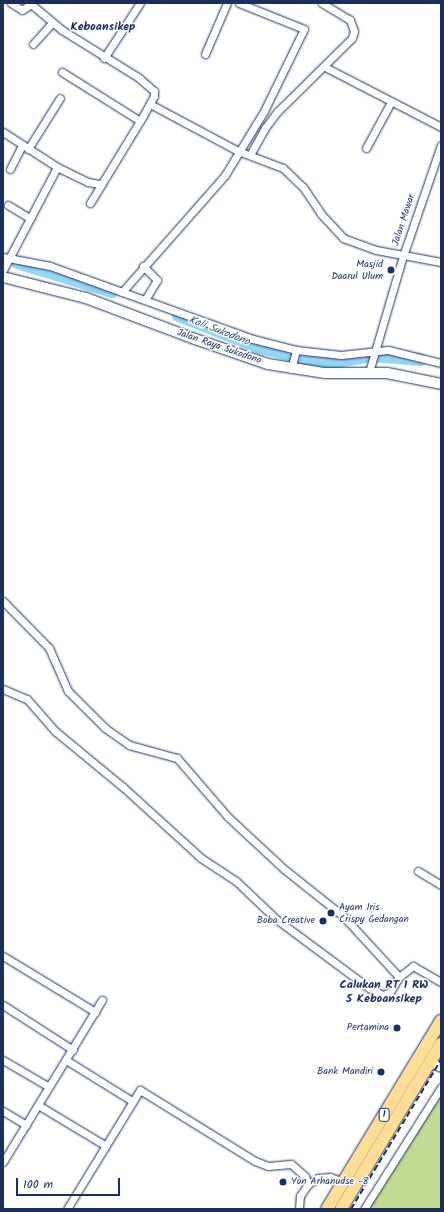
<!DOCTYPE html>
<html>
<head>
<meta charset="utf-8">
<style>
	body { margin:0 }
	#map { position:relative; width:444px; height:1212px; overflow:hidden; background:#fff; font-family:Kalam,sans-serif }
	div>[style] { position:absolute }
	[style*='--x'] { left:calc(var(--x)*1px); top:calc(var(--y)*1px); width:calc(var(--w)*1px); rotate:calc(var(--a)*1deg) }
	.green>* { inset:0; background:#c1db92 }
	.river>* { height:13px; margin:-6.5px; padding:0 6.5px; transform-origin:6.5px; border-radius:6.5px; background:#93d6f5 }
	.roads { filter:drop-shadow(0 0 1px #1b2f5e) drop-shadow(0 0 1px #1b2f5e) }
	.minor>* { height:7px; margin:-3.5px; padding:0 3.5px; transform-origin:3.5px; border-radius:3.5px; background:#fff }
	.tertiary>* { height:9px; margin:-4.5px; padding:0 4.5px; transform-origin:4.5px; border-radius:4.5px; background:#fff }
	.secondary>* { height:10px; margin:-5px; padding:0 5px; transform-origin:5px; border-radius:5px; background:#fff }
	.trunk>* { height:12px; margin:-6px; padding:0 6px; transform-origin:6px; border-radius:6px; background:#fedd96 }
	.rail>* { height:2px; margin-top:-1px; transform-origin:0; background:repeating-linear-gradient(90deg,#1b2f5e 0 6px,transparent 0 9px) }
	.dots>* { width:11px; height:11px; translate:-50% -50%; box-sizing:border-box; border:2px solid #fff; border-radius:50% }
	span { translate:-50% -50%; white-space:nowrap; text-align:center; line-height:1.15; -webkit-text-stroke:3px #fff; paint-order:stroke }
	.shield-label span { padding:1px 3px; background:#fff; border:1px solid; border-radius:3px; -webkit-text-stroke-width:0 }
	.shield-label { font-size:9px; color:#1b2f5e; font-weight:700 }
	.street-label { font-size:10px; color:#1b2f5e }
	.poi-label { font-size:10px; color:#1b2f5e }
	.right { translate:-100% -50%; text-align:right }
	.left { translate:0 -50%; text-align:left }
	.water-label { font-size:11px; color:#395984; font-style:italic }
	.quarter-label { font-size:12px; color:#1b2f5e; font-weight:700 }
	.frame { position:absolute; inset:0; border:4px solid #1b2f5e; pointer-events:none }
	.scale { position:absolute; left:16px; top:1178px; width:104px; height:18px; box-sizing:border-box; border:2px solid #1b2f5e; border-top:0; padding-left:5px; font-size:12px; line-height:14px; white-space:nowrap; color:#1b2f5e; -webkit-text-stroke:3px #fff; paint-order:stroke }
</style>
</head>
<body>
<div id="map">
	<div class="green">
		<div style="clip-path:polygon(441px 1088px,441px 1209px,368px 1209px)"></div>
	</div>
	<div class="river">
		<div style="--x:17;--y:262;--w:99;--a:17"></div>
		<div style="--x:178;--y:315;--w:88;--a:21.3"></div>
		<div style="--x:260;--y:347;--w:67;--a:13.8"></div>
		<div style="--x:325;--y:363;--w:48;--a:-9.7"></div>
		<div style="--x:372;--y:355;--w:48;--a:4.8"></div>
	</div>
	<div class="roads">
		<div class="minor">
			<div style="--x:11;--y:3;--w:13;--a:32"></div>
			<div style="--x:22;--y:10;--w:11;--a:-34"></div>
			<div style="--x:31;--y:4;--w:40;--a:40"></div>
			<div style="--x:62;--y:30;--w:91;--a:31.9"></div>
			<div style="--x:139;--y:78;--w:20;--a:41"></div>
			<div style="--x:154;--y:91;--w:5;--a:90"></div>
			<div style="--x:154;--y:96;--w:23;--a:119"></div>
			<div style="--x:143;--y:116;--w:102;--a:121.3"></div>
			<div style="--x:33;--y:44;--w:28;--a:-48"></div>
			<div style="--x:205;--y:54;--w:56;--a:-66.7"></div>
			<div style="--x:104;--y:58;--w:66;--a:-56.8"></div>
			<div style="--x:325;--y:67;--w:131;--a:27.3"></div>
			<div style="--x:62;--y:72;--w:92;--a:32.1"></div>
			<div style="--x:150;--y:104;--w:100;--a:28.1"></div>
			<div style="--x:238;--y:151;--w:48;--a:20.7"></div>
			<div style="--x:283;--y:168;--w:28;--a:44"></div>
			<div style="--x:303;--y:187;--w:32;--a:56"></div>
			<div style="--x:321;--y:214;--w:33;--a:47"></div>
			<div style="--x:343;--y:238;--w:35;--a:20"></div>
			<div style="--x:376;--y:250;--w:66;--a:10.5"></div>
			<div style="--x:3;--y:132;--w:64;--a:32.9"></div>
			<div style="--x:57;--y:167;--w:34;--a:26"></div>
			<div style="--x:88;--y:182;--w:11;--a:10"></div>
			<div style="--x:366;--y:148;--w:52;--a:-61.5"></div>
			<div style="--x:28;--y:149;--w:60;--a:-57.9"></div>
			<div style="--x:250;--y:155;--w:31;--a:-61"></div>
			<div style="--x:265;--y:128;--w:21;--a:-53"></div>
			<div style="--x:278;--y:111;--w:104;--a:-44.6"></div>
			<div style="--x:352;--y:38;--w:7;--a:-74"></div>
			<div style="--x:354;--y:31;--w:12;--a:-110"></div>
			<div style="--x:350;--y:20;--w:33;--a:-149"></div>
			<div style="--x:10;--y:169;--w:27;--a:-63"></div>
			<div style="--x:8;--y:205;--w:26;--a:31"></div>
			<div style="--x:3;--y:257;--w:48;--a:10.8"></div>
			<div style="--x:50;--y:266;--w:216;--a:19.8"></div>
			<div style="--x:253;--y:339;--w:44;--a:14.3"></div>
			<div style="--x:296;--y:350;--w:45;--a:6.3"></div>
			<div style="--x:341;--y:355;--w:47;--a:-6.1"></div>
			<div style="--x:388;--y:350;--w:55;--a:13.8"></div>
			<div style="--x:143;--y:266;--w:20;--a:45"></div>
			<div style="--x:157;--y:280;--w:23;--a:121"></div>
			<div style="--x:3;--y:270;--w:116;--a:-62.3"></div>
			<div style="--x:122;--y:292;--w:156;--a:-48.6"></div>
			<div style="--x:225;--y:175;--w:75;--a:-58.6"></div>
			<div style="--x:264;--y:111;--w:91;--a:-64"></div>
			<div style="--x:304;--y:29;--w:70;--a:-158.2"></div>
			<div style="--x:291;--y:369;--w:20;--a:-75"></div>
			<div style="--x:369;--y:372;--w:121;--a:-73.7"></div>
			<div style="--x:403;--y:256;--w:117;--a:-71.1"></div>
			<div style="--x:3;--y:601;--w:66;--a:45.6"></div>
			<div style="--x:49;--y:648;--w:47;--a:66.2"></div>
			<div style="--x:68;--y:691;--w:52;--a:45"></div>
			<div style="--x:105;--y:728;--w:29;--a:35"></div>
			<div style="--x:129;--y:745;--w:50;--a:15.2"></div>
			<div style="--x:177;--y:758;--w:78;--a:49.2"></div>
			<div style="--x:228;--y:817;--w:76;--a:42.9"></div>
			<div style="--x:284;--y:869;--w:75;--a:38.5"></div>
			<div style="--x:343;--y:916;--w:83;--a:47.4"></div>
			<div style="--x:3;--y:689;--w:26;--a:23"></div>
			<div style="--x:27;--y:699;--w:43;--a:48.8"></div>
			<div style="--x:55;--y:731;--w:88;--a:39.5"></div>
			<div style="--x:123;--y:787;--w:105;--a:42.3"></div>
			<div style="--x:201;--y:858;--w:42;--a:33.3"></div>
			<div style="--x:236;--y:881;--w:55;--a:43.5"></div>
			<div style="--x:276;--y:919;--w:116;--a:36.6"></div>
			<div style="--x:369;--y:988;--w:16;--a:27"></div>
			<div style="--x:383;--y:995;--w:8;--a:-23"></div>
			<div style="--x:390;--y:992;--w:17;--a:-59"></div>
			<div style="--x:399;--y:977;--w:18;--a:-38"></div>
			<div style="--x:413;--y:966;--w:32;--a:30"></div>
			<div style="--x:418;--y:871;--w:27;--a:31"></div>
			<div style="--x:3;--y:956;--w:108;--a:31.3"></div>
			<div style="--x:3;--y:1005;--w:83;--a:32.7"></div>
			<div style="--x:3;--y:1060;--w:53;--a:30.4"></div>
			<div style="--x:66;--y:1060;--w:78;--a:31.8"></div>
			<div style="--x:38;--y:1105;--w:79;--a:31.1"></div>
			<div style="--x:3;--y:1111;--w:27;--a:31"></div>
			<div style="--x:3;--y:1162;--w:190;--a:-58.6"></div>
			<div style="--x:67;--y:1209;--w:140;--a:-58.5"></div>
			<div style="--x:140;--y:1090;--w:135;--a:31.7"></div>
			<div style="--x:255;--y:1161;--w:14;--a:21"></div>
			<div style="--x:268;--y:1166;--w:23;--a:-5"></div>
			<div style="--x:291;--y:1164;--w:18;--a:41"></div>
			<div style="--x:305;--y:1176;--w:9;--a:69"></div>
			<div style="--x:299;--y:1209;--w:13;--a:-86"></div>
			<div style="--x:300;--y:1196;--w:14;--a:-56"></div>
			<div style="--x:308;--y:1184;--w:12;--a:-31"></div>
			<div style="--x:318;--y:1178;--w:12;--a:-5"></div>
			<div style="--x:330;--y:1177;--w:15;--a:20"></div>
			<div style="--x:364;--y:1209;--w:144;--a:-57.7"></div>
		</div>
		<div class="tertiary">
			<div style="--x:430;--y:1062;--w:12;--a:24"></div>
		</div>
		<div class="secondary">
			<div style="--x:3;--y:277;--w:86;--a:14.2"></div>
			<div style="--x:86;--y:298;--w:116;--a:20.6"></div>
			<div style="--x:195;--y:339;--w:77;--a:18.9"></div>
			<div style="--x:268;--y:364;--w:58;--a:9"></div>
			<div style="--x:325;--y:373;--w:62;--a:0"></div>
			<div style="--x:387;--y:373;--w:55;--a:11.5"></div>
		</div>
		<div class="trunk">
			<div style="--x:327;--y:1209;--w:220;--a:-58.8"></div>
			<div style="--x:341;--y:1209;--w:193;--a:-58.8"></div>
		</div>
	</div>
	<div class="rail">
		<div style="--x:351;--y:1209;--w:174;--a:-58.9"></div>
	</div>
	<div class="dots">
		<div style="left:391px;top:270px;background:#1b2f5e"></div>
		<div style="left:331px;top:913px;background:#1b2f5e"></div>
		<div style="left:323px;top:921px;background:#1b2f5e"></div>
		<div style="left:397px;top:1028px;background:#1b2f5e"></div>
		<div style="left:381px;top:1072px;background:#1b2f5e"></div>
		<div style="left:283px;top:1182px;background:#1b2f5e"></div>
	</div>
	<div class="shield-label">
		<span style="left:384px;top:1115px">1</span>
	</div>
	<div class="street-label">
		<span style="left:404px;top:220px;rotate:-72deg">Jalan Mawar</span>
		<span style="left:219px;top:347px;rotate:19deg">Jalan Raya Sukodono</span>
	</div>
	<div class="poi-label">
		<span class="right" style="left:383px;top:270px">Masjid<br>Daarul Ulum</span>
		<span class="left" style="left:339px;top:913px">Ayam Iris<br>Crispy Gedangan</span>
		<span class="right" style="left:315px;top:921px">Boba Creative</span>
		<span class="right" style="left:389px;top:1028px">Pertamina</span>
		<span class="right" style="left:373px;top:1072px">Bank Mandiri</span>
		<span class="left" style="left:291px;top:1182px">Yon Arhanudse -8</span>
	</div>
	<div class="water-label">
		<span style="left:219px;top:331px;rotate:21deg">Kali Sukodono</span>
	</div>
	<div class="quarter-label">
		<span style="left:103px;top:27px">Keboansikep</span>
		<span style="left:384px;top:992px">Calukan RT 1 RW<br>5 Keboansikep</span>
	</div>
	<div class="frame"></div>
	<div class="scale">100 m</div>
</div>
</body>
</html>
